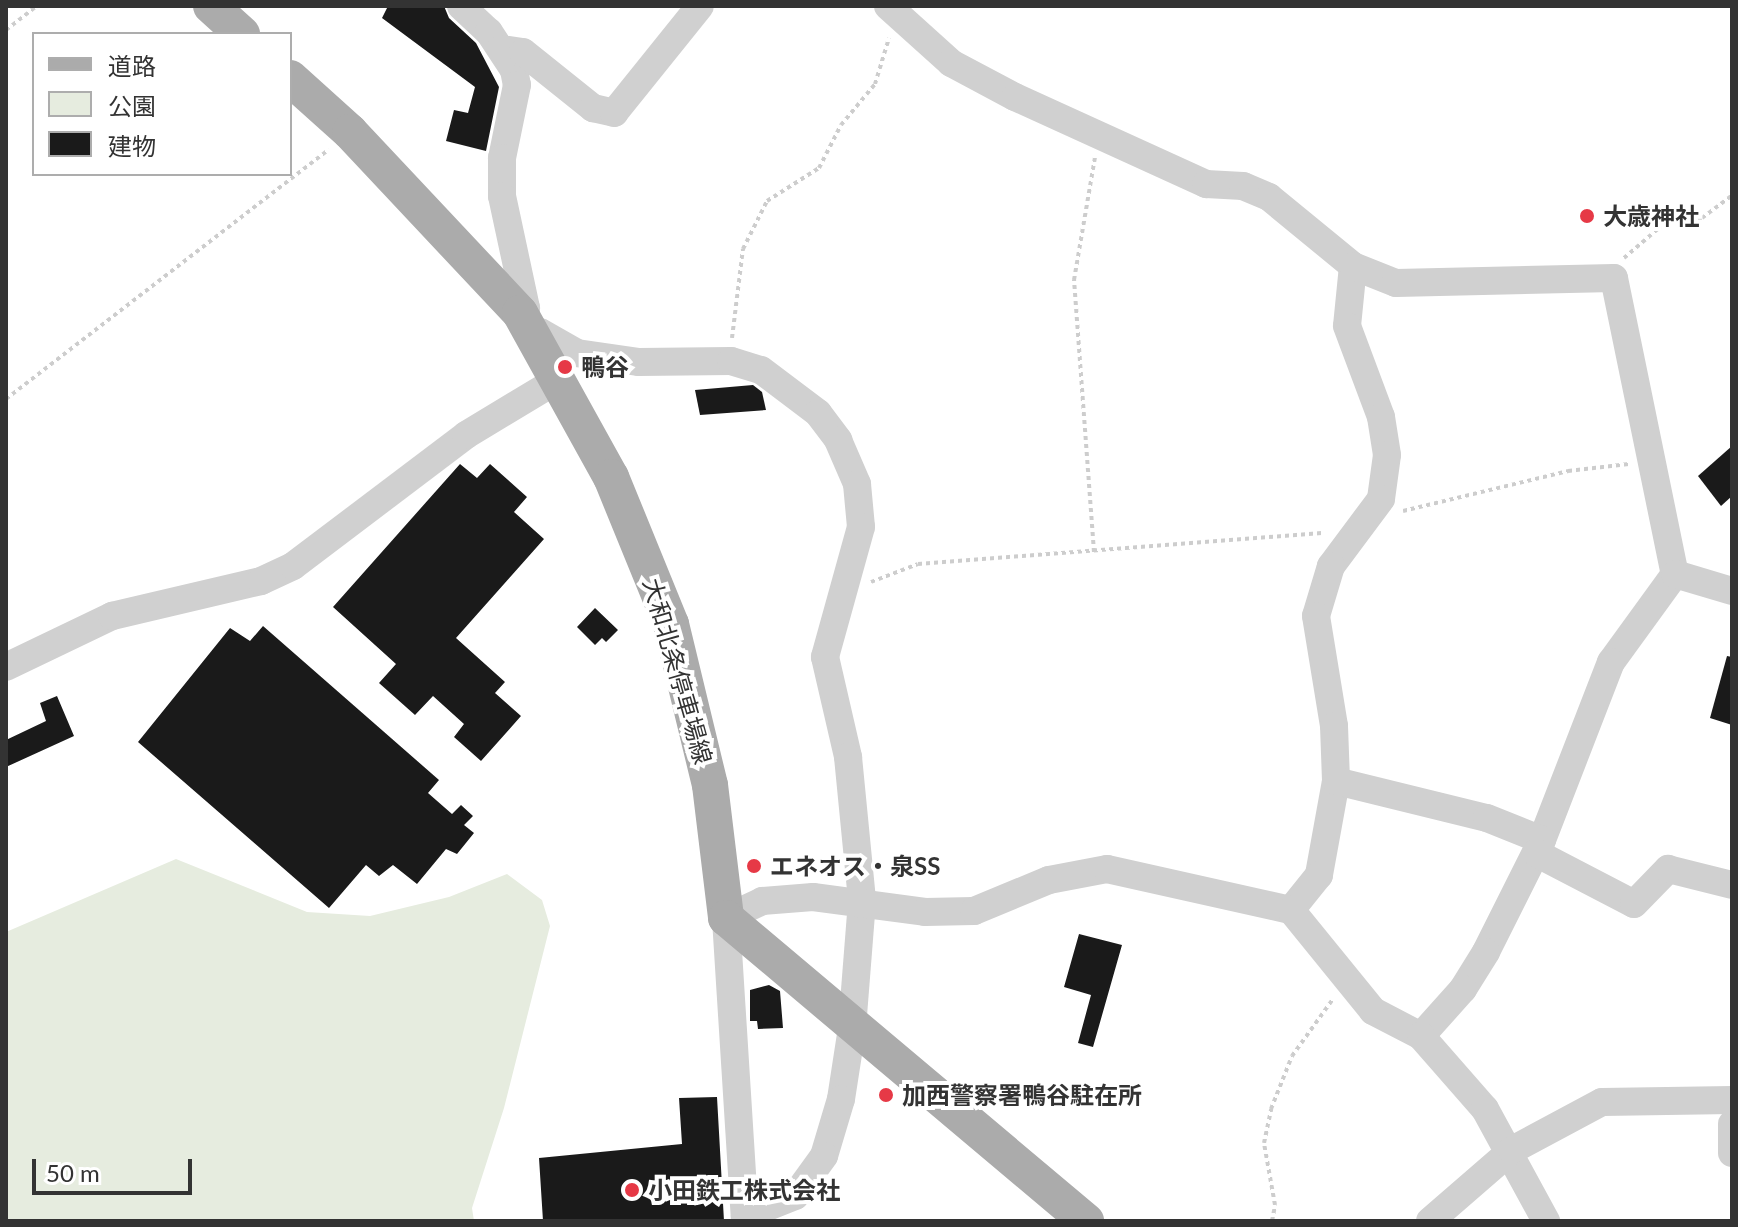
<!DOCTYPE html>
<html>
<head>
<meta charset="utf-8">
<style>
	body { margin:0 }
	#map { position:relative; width:1738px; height:1227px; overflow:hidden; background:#fff; font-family:Lato,"Noto Sans JP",sans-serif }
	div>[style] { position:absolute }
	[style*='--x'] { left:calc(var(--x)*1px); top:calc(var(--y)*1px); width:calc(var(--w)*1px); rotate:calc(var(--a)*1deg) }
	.green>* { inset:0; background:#e6ecdf }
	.building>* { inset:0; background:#1a1a1a }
	.path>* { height:4px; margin-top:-2px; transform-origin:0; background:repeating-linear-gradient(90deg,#cdcdcd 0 4px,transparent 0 8px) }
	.minor>* { height:28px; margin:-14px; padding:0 14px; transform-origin:14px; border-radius:14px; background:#d0d0d0 }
	.major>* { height:36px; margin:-18px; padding:0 18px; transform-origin:18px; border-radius:18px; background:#ababab }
	.dots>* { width:22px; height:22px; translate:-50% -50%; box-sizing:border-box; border:4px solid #fff; border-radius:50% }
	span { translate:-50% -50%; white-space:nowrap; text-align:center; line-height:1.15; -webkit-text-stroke:8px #fff; paint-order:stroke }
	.poi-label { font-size:24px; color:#333; font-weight:700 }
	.left { translate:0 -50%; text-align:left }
	.street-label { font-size:24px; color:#333 }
	.frame { position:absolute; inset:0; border:8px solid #333; pointer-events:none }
	.legend { position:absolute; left:32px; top:32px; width:260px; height:144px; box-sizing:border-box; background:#fff; border:2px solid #adadad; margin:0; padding:10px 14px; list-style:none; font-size:24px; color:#333 }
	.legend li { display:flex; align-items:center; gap:16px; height:40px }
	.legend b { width:40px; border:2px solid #adadad }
	.scale { position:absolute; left:32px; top:1159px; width:160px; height:36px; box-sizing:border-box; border:4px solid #333; border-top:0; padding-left:10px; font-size:24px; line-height:28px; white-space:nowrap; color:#333; -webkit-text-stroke:6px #fff; paint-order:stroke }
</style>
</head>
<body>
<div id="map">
	<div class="green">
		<div style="clip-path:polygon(176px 859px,307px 912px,370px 916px,449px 897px,507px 874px,542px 900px,550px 926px,504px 1108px,472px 1208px,474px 1221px,6px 1221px,6px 932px)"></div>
	</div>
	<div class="building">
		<div style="clip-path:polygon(388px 6px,444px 6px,449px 18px,476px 43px,499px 87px,486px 151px,446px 141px,454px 110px,468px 113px,475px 87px,382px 18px)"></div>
		<div style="clip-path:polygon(753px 385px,762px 392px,766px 410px,700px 415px,695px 390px)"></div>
		<div style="clip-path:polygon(1732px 446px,1732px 496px,1721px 506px,1698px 476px)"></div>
		<div style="clip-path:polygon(460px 464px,477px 478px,490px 464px,527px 497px,514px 512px,544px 539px,456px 638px,505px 682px,495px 693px,521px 716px,481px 761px,454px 737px,464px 724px,433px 696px,415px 715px,379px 683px,396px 664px,333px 607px)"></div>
		<div style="clip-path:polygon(595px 608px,618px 630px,606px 642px,602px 638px,595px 645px,577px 627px)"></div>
		<div style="clip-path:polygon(263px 626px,439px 780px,428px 793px,452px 814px,461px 805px,473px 816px,464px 825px,474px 833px,457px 854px,446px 849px,417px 884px,393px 865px,379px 876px,366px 865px,329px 908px,138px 742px,230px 628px,250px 641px)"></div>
		<div style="clip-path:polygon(1727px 656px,1732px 657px,1732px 725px,1710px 718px)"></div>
		<div style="clip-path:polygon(57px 696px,74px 736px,6px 767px,6px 740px,46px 721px,40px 703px)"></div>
		<div style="clip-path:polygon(1079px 934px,1122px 945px,1093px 1047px,1078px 1043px,1091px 995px,1064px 987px)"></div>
		<div style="clip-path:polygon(769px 985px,780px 991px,783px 1028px,758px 1029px,757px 1021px,750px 1021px,750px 990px)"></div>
		<div style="clip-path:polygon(717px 1097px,724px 1221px,543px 1221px,539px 1158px,682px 1144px,679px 1098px)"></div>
	</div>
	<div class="path">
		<div style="--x:6;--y:30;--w:39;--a:-38"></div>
		<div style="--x:1624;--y:258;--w:46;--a:-40.6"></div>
		<div style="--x:1659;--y:228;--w:44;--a:-13.1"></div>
		<div style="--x:1702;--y:218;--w:38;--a:-37"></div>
		<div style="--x:732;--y:338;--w:90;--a:-83"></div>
		<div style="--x:743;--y:249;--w:54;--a:-63.4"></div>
		<div style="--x:767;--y:201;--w:62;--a:-32.4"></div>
		<div style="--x:819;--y:168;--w:48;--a:-62.9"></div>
		<div style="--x:841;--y:125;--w:53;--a:-50.3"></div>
		<div style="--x:875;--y:84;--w:48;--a:-73.1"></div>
		<div style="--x:6;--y:399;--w:408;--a:-37.7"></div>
		<div style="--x:1403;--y:511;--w:170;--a:-13.6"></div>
		<div style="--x:1568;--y:471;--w:61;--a:-6.5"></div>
		<div style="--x:1094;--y:552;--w:273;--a:-94.2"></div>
		<div style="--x:1074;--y:280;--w:125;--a:-80.3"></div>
		<div style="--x:871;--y:582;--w:50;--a:-21"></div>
		<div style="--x:918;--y:564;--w:408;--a:-4.4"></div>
		<div style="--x:1272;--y:1221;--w:16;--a:-79"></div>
		<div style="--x:1275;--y:1205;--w:63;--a:-100.1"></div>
		<div style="--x:1264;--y:1143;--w:35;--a:-78"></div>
		<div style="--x:1271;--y:1109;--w:57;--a:-68.4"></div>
		<div style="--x:1292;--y:1056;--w:70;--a:-54.3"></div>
	</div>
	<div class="minor">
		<div style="--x:461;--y:6;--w:38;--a:43"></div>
		<div style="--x:489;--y:32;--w:45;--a:56.7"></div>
		<div style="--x:514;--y:70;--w:15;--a:79"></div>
		<div style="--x:517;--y:85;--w:75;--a:101.6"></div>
		<div style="--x:502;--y:158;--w:38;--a:90"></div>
		<div style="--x:502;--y:196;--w:115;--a:77.9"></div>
		<div style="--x:526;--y:308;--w:8;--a:140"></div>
		<div style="--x:888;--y:6;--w:85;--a:42.1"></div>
		<div style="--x:951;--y:63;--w:72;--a:28"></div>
		<div style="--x:1015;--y:97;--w:210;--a:24.5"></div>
		<div style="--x:1206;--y:184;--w:37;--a:3"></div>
		<div style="--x:1243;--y:186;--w:28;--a:23"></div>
		<div style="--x:1269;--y:197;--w:109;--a:39.4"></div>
		<div style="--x:1353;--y:266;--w:60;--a:95.7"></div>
		<div style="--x:1347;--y:326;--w:97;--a:69.5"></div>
		<div style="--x:1381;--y:417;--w:38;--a:81"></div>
		<div style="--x:1387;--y:455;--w:44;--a:97.8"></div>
		<div style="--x:1381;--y:499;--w:84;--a:126.7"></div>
		<div style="--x:1331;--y:566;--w:52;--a:106.7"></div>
		<div style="--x:1316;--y:616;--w:111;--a:80.7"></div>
		<div style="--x:1334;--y:726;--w:55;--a:87.9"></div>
		<div style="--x:1336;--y:781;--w:96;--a:100.3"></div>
		<div style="--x:1319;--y:875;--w:45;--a:128.7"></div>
		<div style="--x:501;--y:49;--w:22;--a:8"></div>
		<div style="--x:523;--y:52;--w:90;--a:38.7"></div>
		<div style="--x:593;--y:108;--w:22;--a:13"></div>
		<div style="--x:614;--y:113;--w:137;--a:-51.2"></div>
		<div style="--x:1353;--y:266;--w:46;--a:21.6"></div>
		<div style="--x:1396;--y:283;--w:218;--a:-1.3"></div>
		<div style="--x:1614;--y:278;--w:302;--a:78.4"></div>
		<div style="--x:1675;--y:574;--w:109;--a:126"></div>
		<div style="--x:1611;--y:662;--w:191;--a:111.2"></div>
		<div style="--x:1542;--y:840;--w:125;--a:116.6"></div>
		<div style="--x:1486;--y:952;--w:44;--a:121.9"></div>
		<div style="--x:1463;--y:989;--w:63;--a:131.8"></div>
		<div style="--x:533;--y:334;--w:7;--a:-16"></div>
		<div style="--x:540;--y:332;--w:43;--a:29.6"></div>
		<div style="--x:577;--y:353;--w:63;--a:8.3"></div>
		<div style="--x:639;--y:362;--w:92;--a:-0.6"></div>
		<div style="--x:731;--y:361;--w:31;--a:17"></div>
		<div style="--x:761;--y:370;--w:71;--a:37"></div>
		<div style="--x:818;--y:413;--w:34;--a:53"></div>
		<div style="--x:838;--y:440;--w:48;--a:66.6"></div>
		<div style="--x:857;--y:484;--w:43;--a:84.7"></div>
		<div style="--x:861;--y:527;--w:135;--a:105.5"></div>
		<div style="--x:825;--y:657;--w:103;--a:77"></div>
		<div style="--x:848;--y:757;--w:145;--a:84.4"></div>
		<div style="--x:862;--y:901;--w:127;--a:94.5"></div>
		<div style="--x:852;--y:1028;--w:72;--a:98.8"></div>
		<div style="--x:841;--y:1099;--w:59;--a:106.6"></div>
		<div style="--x:824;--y:1156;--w:49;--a:125.9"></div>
		<div style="--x:795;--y:1196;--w:54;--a:158.2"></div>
		<div style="--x:1675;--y:574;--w:59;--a:16.6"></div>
		<div style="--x:6;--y:667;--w:118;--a:-25.7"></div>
		<div style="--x:112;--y:616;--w:153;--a:-13.2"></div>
		<div style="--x:261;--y:581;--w:35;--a:-25"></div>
		<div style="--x:293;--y:566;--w:217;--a:-37.1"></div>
		<div style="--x:466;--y:435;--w:109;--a:-31.1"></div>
		<div style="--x:1336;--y:781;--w:155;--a:13.8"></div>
		<div style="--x:1487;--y:818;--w:59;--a:21.8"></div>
		<div style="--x:1536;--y:853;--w:110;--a:27.5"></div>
		<div style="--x:1634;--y:904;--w:49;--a:-45.8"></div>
		<div style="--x:1668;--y:869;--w:66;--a:14"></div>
		<div style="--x:1732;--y:1124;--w:29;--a:90"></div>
		<div style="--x:745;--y:1221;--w:304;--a:-93.6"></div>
		<div style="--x:726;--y:918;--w:40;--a:-25"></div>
		<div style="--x:762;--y:901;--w:51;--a:-4.5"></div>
		<div style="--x:813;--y:897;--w:113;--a:7.6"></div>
		<div style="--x:925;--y:912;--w:49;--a:-1.2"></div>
		<div style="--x:974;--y:911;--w:81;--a:-22.5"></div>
		<div style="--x:1049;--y:880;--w:59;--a:-10.7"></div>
		<div style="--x:1107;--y:869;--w:189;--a:12.6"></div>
		<div style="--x:1291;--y:910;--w:130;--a:50.9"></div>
		<div style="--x:1373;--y:1011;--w:54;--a:27.5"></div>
		<div style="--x:1421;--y:1036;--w:97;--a:48.8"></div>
		<div style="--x:1485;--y:1109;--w:128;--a:61.4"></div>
		<div style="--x:1430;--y:1221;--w:108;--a:-40.9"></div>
		<div style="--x:1512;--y:1150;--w:102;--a:-28.1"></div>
		<div style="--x:1602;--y:1102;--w:130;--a:-0.9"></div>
	</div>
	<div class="major">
		<div style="--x:211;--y:6;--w:42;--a:42.1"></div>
		<div style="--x:290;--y:78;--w:81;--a:42"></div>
		<div style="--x:350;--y:132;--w:248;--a:46.8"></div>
		<div style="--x:520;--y:313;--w:188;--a:61"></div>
		<div style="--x:611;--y:477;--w:159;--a:67.8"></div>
		<div style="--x:671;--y:624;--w:166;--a:76.4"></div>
		<div style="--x:710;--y:785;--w:134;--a:83.1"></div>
		<div style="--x:726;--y:918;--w:471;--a:40.1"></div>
	</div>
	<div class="dots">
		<div style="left:1587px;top:216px;background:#e63946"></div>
		<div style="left:565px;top:367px;background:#e63946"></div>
		<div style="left:754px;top:866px;background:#e63946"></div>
		<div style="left:886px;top:1095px;background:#e63946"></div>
		<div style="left:632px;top:1190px;background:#e63946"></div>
	</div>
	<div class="poi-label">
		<span class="left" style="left:1603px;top:216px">大歳神社</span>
		<span class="left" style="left:581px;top:367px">鴨谷</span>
		<span class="left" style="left:770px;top:866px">エネオス・泉SS</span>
		<span class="left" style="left:902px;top:1095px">加西警察署鴨谷駐在所</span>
		<span class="left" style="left:648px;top:1190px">小田鉄工株式会社</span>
	</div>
	<div class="street-label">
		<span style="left:678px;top:671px;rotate:74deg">大和北条停車場線</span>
	</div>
	<div class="frame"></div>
	<ul class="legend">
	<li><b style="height:10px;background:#ababab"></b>道路</li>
	<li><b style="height:22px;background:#e6ecdf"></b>公園</li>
	<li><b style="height:22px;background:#1a1a1a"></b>建物</li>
	</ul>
	<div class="scale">50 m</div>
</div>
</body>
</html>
